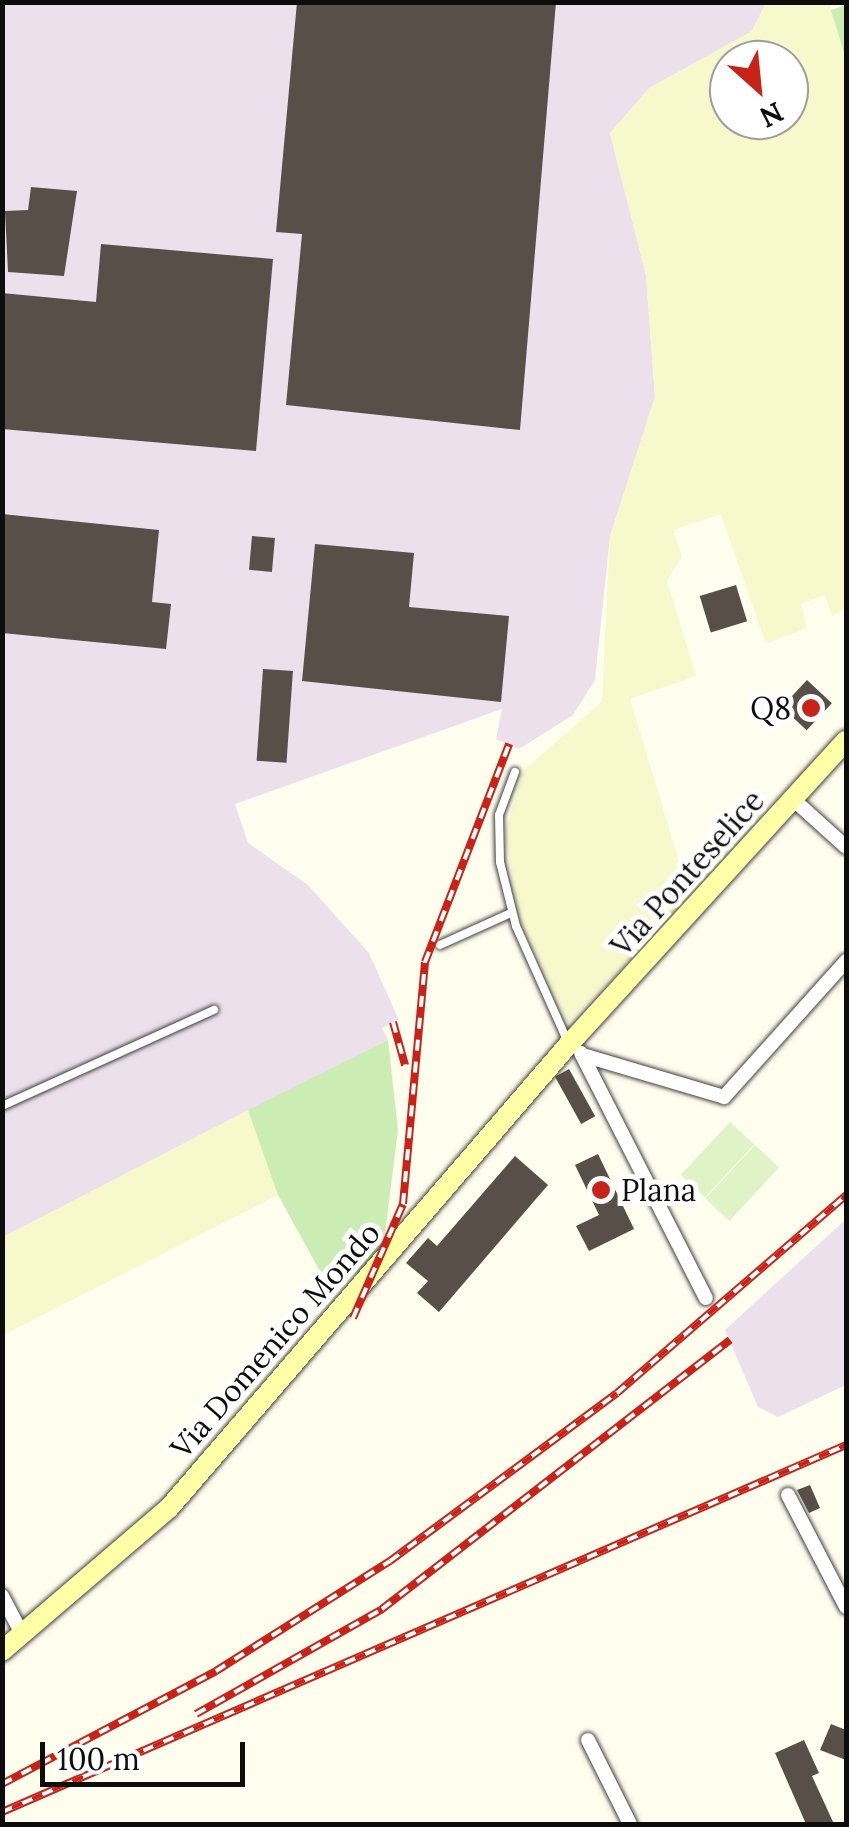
<!DOCTYPE html>
<html>
<head>
<meta charset="utf-8">
<style>
	body { margin:0 }
	#map { position:relative; width:849px; height:1827px; overflow:hidden; background:#fffded; font-family:Lora,serif }
	div>[style] { position:absolute }
	[style*='--x'] { left:calc(var(--x)*1px); top:calc(var(--y)*1px); width:calc(var(--w)*1px); rotate:calc(var(--a)*1deg) }
	.industrial>* { inset:0; background:#ede0ed }
	.farmland>* { inset:0; background:#f7f8cb }
	.green>* { inset:0; background:#cbedb3 }
	.pitch>* { inset:0; background:#dff3c6; transform-origin:0 0 }
	.building>* { inset:0; background:#574f48; transform-origin:0 0 }
	.roads { filter:drop-shadow(0 0 2px #404040) drop-shadow(0 0 2px #404040) }
	.lane>* { height:8px; margin:-4px; padding:0 4px; transform-origin:4px; border-radius:4px; background:#fff }
	.street>* { height:14px; margin:-7px; padding:0 7px; transform-origin:7px; border-radius:7px; background:#fff }
	.secondary>* { height:20px; margin:-10px; padding:0 10px; transform-origin:10px; border-radius:10px; background:#ffffa8 }
	.rail>* { height:8px; margin-top:-4px; transform-origin:0; background:repeating-linear-gradient(90deg,#fff 0 11px,#c92319 0 22px); box-sizing:border-box; border-block:2px solid #c92319 }
	.dots>* { width:28px; height:28px; translate:-50% -50%; box-sizing:border-box; border:5px solid #fff; border-radius:50% }
	span { translate:-50% -50%; white-space:nowrap; text-align:center; line-height:1.15; -webkit-text-stroke:10px #fff; paint-order:stroke }
	.poi-label { font-size:30px; color:#0d0d0d }
	.right { translate:-100% -50%; text-align:right }
	.left { translate:0 -50%; text-align:left }
	.street-label { font-size:30px; color:#0d0d0d }
	.frame { position:absolute; inset:0; border:5px solid #0d0d0d; pointer-events:none }
	.north { position:absolute; left:709px; top:40px; width:100px; height:100px; box-sizing:border-box; background:#fff; border:2px solid #9e9e9e; border-radius:50%; rotate:153deg; font-size:28px; font-weight:700; line-height:40px; text-align:center; color:#0d0d0d }
	.north::after { content:''; display:block; margin:auto; width:35px; height:45px; background:#c92319; clip-path:polygon(50% 0,100% 100%,50% 72%,0 100%) }
	.scale { position:absolute; left:40px; top:1742px; width:205px; height:45px; box-sizing:border-box; border:5px solid #0d0d0d; border-top:0; padding-left:12px; font-size:30px; line-height:35px; white-space:nowrap; color:#0d0d0d; -webkit-text-stroke:8px #fff; paint-order:stroke }
</style>
</head>
<body>
<div id="map">
	<div class="industrial">
		<div style="clip-path:polygon(3px 3px,766px 3px,752px 31px,610px 133px,646px 275px,655px 397px,610px 536px,595px 680px,573px 715px,519px 749px,496px 739px,502px 709px,235px 804px,248px 843px,308px 885px,369px 953px,399px 1020px,382px 1028px,388px 1040px,3px 1237px)"></div>
		<div style="clip-path:polygon(846px 1219px,846px 1385px,778px 1417px,758px 1407px,725px 1330px)"></div>
	</div>
	<div class="farmland">
		<div style="clip-path:polygon(evenodd,766px 3px,829px 3px,846px 60px,846px 608px,832px 616px,825px 595px,801px 604px,807px 628px,766px 644px,721px 514px,673px 530px,682px 557px,667px 581px,696px 676px,630px 699px,690px 898px,568px 1023px,518px 915px,505px 833px,523px 771px,602px 702px,610px 536px,655px 397px,646px 275px,610px 133px,649px 88px,752px 31px,766px 3px,729px 60px,789px 60px,789px 120px,729px 120px,729px 60px)"></div>
		<div style="clip-path:polygon(248px 1110px,282px 1193px,3px 1335px,3px 1237px)"></div>
	</div>
	<div class="green">
		<div style="clip-path:polygon(846px 5px,846px 60px,831px 10px)"></div>
		<div style="clip-path:polygon(388px 1040px,398px 1130px,384px 1242px,359px 1273px,322px 1275px,278px 1195px,248px 1110px)"></div>
	</div>
	<div class="pitch">
		<div style="left:730px;top:1122px;width:33px;height:72px;rotate:43deg"></div>
		<div style="left:755px;top:1145px;width:33px;height:73px;rotate:43deg"></div>
	</div>
	<div class="building">
		<div style="clip-path:polygon(297px 2px,556px 2px,520px 430px,286px 405px,302px 234px,276px 232px)"></div>
		<div style="clip-path:polygon(31px 187px,77px 191px,64px 276px,8px 272px,5px 211px,28px 210px)"></div>
		<div style="clip-path:polygon(101px 244px,273px 259px,256px 451px,2px 429px,2px 293px,96px 302px)"></div>
		<div style="clip-path:polygon(2px 514px,159px 530px,152px 602px,171px 604px,166px 649px,2px 633px)"></div>
		<div style="left:252px;top:536px;width:23px;height:34px;rotate:5deg"></div>
		<div style="clip-path:polygon(315px 544px,414px 553px,409px 607px,509px 616px,501px 702px,302px 681px)"></div>
		<div style="left:736px;top:585px;width:38px;height:38px;rotate:73deg"></div>
		<div style="left:263px;top:669px;width:30px;height:92px;rotate:4deg"></div>
		<div style="left:807px;top:680px;width:34px;height:37px;rotate:43deg"></div>
		<div style="left:569px;top:1069px;width:54px;height:16px;rotate:61deg"></div>
		<div style="clip-path:polygon(598px 1154px,634px 1229px,589px 1251px,576px 1226px,599px 1215px,575px 1165px)"></div>
		<div style="clip-path:polygon(515px 1156px,548px 1185px,439px 1312px,417px 1293px,428px 1281px,406px 1263px,428px 1238px,437px 1246px)"></div>
		<div style="clip-path:polygon(810px 1485px,820px 1508px,809px 1513px,797px 1490px)"></div>
		<div style="clip-path:polygon(831px 1724px,846px 1730px,846px 1760px,820px 1750px)"></div>
		<div style="clip-path:polygon(804px 1740px,819px 1773px,812px 1776px,834px 1824px,806px 1824px,775px 1753px)"></div>
	</div>
	<div class="roads">
		<div class="lane">
			<div style="--x:515;--y:772;--w:46;--a:110.4"></div>
			<div style="--x:499;--y:815;--w:47;--a:88.8"></div>
			<div style="--x:500;--y:862;--w:66;--a:76"></div>
			<div style="--x:516;--y:926;--w:125;--a:65.9"></div>
			<div style="--x:440;--y:945;--w:78;--a:-24.3"></div>
			<div style="--x:2;--y:1106;--w:233;--a:-24.4"></div>
		</div>
		<div class="street">
			<div style="--x:794;--y:800;--w:70;--a:42.1"></div>
			<div style="--x:581;--y:1053;--w:275;--a:63"></div>
			<div style="--x:586;--y:1056;--w:144;--a:16.5"></div>
			<div style="--x:724;--y:1097;--w:183;--a:-48.1"></div>
			<div style="--x:788;--y:1495;--w:126;--a:62.6"></div>
			<div style="--x:2;--y:1596;--w:43;--a:62.2"></div>
			<div style="--x:588;--y:1740;--w:94;--a:63.4"></div>
		</div>
		<div class="secondary">
			<div style="--x:2;--y:1651;--w:220;--a:-40.6"></div>
			<div style="--x:169;--y:1508;--w:613;--a:-49.24"></div>
			<div style="--x:569;--y:1044;--w:411;--a:-47.6"></div>
		</div>
	</div>
	<div class="rail">
		<div style="--x:393;--y:1022;--w:45;--a:74.4"></div>
		<div style="--x:353;--y:1318;--w:124;--a:-66.3"></div>
		<div style="--x:403;--y:1204;--w:243;--a:-84.8"></div>
		<div style="--x:425;--y:962;--w:234;--a:-68.9"></div>
		<div style="--x:196;--y:1714;--w:214;--a:-29.4"></div>
		<div style="--x:382;--y:1609;--w:440;--a:-37.7"></div>
		<div style="--x:2;--y:1784;--w:242;--a:-27.8"></div>
		<div style="--x:216;--y:1671;--w:206;--a:-32.3"></div>
		<div style="--x:390;--y:1561;--w:282;--a:-36.5"></div>
		<div style="--x:617;--y:1393;--w:303;--a:-40.8"></div>
		<div style="--x:2;--y:1812;--w:920;--a:-23.5"></div>
	</div>
	<div class="dots">
		<div style="left:811px;top:708px;background:#c92319"></div>
		<div style="left:601px;top:1190px;background:#c92319"></div>
	</div>
	<div class="poi-label">
		<span class="right" style="left:791px;top:708px">Q8</span>
		<span class="left" style="left:621px;top:1190px">Plana</span>
	</div>
	<div class="street-label">
		<span style="left:687px;top:873px;rotate:-48deg">Via Ponteselice</span>
		<span style="left:275px;top:1340px;rotate:-49deg">Via Domenico Mondo</span>
	</div>
	<div class="frame"></div>
	<div class="north">N</div>
	<div class="scale">100 m</div>
</div>
</body>
</html>
